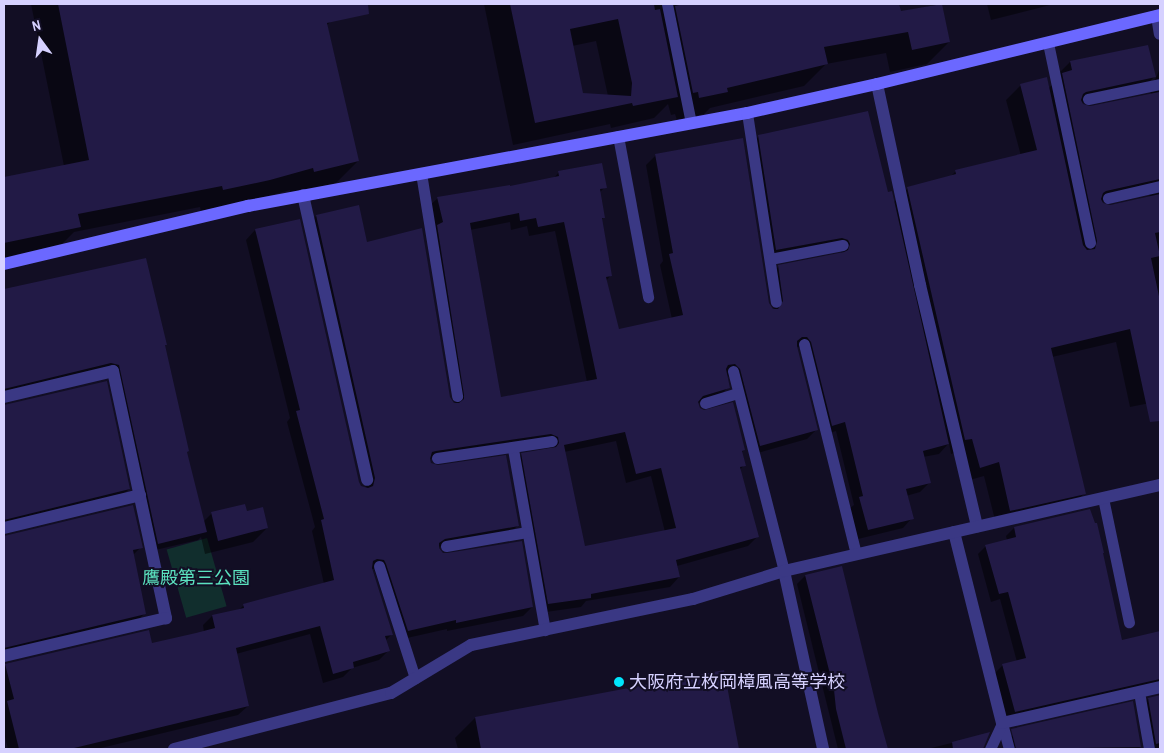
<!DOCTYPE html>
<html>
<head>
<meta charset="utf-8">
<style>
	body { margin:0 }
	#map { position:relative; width:1164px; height:753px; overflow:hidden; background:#120e24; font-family:"Archivo Narrow","Noto Sans JP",sans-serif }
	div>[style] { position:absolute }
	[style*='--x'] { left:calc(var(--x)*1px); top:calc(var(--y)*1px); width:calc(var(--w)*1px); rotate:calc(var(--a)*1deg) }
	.green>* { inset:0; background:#112e2d; transform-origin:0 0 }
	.shadow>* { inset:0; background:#0007 }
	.building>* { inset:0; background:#221a46 }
	.lane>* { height:11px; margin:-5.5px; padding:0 5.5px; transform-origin:5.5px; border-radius:5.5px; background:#3a3884 }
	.street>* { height:12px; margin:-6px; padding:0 6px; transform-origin:6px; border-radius:6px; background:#3a3884 }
	.secondary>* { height:12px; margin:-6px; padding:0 6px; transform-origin:6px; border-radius:6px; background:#6b68ff }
	.dots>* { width:14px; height:14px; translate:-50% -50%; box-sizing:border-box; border:2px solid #120e24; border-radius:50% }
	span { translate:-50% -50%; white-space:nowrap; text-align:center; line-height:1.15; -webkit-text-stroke:4px #120e24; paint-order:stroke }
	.park-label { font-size:18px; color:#5be2bf }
	.poi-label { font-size:18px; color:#d6d1ff }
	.left { translate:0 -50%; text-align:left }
	.frame { position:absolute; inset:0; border:5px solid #d6d1ff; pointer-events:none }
	.north { position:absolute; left:15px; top:15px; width:50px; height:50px; -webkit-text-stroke:4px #120e24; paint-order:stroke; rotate:346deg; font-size:14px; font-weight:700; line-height:20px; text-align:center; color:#d6d1ff }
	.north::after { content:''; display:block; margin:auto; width:18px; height:22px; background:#d6d1ff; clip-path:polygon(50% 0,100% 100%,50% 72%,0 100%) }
</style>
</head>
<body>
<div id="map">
	<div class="green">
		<div style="left:207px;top:538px;width:71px;height:42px;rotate:74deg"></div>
	</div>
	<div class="shadow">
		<div style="clip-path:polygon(31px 4px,326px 4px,330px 22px,327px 25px,358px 161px,336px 183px,291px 194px,290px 190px,247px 202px,201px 211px,200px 207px,74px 232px,57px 249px,4px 260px,4px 178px,64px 166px)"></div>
		<div style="clip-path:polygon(evenodd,484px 4px,898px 4px,900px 13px,940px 4px,949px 42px,927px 64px,890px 72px,886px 53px,826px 64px,804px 86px,710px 108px,704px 114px,677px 120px,675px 114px,671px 115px,668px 104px,654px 118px,611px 128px,610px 124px,513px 145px,484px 4px,596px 41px,608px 96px,582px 94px,572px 46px,596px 41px)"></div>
		<div style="clip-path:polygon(987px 4px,1054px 4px,991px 20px)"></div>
		<div style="clip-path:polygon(evenodd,1070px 62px,1154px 77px,1140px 91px,1081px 103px,1085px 107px,1152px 95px,1150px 92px,1160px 68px,1160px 401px,1130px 407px,1116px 342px,1052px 357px,1085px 493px,1070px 507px,996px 524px,984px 476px,966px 481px,958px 452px,951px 454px,949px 443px,939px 454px,923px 457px,929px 483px,920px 492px,906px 496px,912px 518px,903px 528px,858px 539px,850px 508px,854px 505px,836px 431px,823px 435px,800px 348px,796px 346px,816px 430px,807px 439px,751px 455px,731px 379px,725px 373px,728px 387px,719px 397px,697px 403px,698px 409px,744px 450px,741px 453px,744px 465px,739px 471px,757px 537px,748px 546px,677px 566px,679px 577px,670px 587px,586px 601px,581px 607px,539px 613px,512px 464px,522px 454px,550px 450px,549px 446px,541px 442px,428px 459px,431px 464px,518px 525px,508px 535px,437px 547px,442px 554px,532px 607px,523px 616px,447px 631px,447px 629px,398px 640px,374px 569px,371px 569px,392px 634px,385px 641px,388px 651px,379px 660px,352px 668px,343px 677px,323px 683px,310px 634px,236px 654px,248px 706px,238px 715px,97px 749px,8px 749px,4px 733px,4px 667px,6px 665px,151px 644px,204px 632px,203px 625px,212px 616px,239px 610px,243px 606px,324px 584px,312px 531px,315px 527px,287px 422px,290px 418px,246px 240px,255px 230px,358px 482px,361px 487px,366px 489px,307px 226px,316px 216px,367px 243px,448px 398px,456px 407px,428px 236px,428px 207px,438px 198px,509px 188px,553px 179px,559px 172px,605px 187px,599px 193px,604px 217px,601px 220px,611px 275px,606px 281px,618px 331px,672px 319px,660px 265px,663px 261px,646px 165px,656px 155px,775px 313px,769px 276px,779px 266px,842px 254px,839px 249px,766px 259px,749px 146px,759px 136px,887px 194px,893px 203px,908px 188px,950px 177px,955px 172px,1021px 156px,1006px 100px,1020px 86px,1047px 78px,1049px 88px,1057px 80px,1056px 76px,1070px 62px,1144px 192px,1152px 197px,1105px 206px,1101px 202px,1144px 192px,1070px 62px,510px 222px,511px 230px,527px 226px,529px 236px,555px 231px,587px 382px,500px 399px,470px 230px,510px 222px,1070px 62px,616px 441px,626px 483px,651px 476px,665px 532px,584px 548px,564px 452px,616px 441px)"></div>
		<div style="clip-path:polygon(145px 260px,186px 452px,203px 522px,212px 513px,246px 512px,267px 528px,253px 542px,205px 554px,201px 537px,198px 540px,151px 551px,113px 377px,4px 394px,4px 290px)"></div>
		<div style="clip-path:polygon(4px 406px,6px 406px,129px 489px,121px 497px,4px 525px)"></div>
		<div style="clip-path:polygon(1014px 528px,1101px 554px,1121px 642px,1160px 632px,1160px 694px,1158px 689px,1007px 719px,995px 673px,1003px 665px,1017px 662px,1000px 599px,991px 602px,978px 554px,986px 546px,1007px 540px,1006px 536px)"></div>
		<div style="clip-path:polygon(4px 537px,141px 547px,132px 556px,144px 614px,136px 622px,4px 653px)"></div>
		<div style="clip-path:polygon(841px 568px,886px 749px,838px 749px,797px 584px,805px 576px)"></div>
		<div style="clip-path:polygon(723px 672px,738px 749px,458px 749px,455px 738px,475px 718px)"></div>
		<div style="clip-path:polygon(1160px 695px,1160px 749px,1148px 749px,1140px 707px,1148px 699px)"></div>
		<div style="clip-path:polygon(1132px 703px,1140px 749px,1014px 749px,1011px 737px,1019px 729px)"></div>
		<div style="clip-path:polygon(972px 738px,975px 749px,927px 749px)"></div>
	</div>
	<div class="building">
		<div style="clip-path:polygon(58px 4px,368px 4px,369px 14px,327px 23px,359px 161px,314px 172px,313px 168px,270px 180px,223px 190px,222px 186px,78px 214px,81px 227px,4px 243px,4px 177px,89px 160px)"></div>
		<div style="clip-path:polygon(evenodd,510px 4px,654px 4px,655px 10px,660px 9px,678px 97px,633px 106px,632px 103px,535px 123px,510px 4px,618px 19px,632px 83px,631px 96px,583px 93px,570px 29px,618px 19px)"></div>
		<div style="clip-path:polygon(683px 4px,899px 4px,901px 11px,942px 4px,950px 42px,912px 50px,908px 32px,824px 47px,828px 64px,727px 88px,728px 92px,699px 98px,698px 92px,693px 93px,675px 6px)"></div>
		<div style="clip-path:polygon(1148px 45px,1156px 77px,1086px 92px,1083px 94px,1081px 100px,1083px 104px,1090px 106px,1159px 92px,1160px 179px,1106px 191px,1103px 193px,1101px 199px,1103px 203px,1110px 205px,1160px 194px,1160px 232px,1155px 233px,1160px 256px,1151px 258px,1160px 301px,1160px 421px,1150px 422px,1130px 329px,1051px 348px,1086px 494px,1010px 511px,999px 462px,980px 468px,972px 439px,965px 440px,907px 187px,956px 174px,955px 170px,1037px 150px,1020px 84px,1047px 77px,1083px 245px,1087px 250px,1095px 249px,1097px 241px,1062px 73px,1072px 70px,1070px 61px)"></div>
		<div style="clip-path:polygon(evenodd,868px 111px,888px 192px,892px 191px,949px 444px,923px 451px,931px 483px,906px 489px,914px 519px,868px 530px,859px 497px,863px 496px,845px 422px,832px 426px,811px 342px,807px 337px,802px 337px,797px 341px,797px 346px,818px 430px,760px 446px,740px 369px,735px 364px,728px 365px,726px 369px,730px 388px,703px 396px,698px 402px,700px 408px,704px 410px,733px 402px,745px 450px,742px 451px,746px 466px,740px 467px,759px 537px,676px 560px,680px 577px,591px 594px,591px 598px,548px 604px,521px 453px,556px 447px,559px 443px,558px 437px,551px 434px,436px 451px,432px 452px,430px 459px,431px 463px,438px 465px,506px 455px,519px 526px,445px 539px,439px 543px,439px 548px,443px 553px,447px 553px,522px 541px,533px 607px,456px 623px,456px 620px,408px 631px,386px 564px,384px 560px,377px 559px,373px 561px,372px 568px,393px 635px,385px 636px,390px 651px,353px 662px,354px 668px,333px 674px,320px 626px,236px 648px,249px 706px,70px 749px,19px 749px,7px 701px,14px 699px,5px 664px,149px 630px,152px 643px,196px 633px,215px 628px,212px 615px,244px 608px,243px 604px,334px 580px,321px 520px,324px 519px,296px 411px,300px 410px,255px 229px,300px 219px,359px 482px,361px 486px,368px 488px,373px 486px,375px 478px,316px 215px,359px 205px,367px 242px,422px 228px,450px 397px,454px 403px,459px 403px,464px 399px,464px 395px,437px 225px,443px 222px,437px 197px,510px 185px,510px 186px,559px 176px,558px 171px,602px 163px,607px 188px,600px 189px,605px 218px,602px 218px,612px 276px,606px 277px,619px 329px,683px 315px,669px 254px,673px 253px,655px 154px,743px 138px,769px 303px,773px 309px,778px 309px,783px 301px,778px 265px,844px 252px,848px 250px,850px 244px,848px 240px,842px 238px,776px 250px,758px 135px,868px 111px,519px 213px,520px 221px,536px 218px,538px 227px,564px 222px,597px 379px,501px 397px,470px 223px,519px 213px,868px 111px,625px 432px,636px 474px,661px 468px,676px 528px,585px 546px,564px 445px,625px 432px)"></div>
		<div style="clip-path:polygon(146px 258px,167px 345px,165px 345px,189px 451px,187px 452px,207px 532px,158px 544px,119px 365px,111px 363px,4px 389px,4px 289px)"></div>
		<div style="clip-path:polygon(107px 381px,130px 489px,4px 520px,4px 405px)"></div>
		<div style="clip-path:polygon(245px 504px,247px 511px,263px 507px,268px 528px,218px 541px,211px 512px)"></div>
		<div style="clip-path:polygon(133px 505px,143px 548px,133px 550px,146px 614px,4px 648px,4px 536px)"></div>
		<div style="clip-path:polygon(1090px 509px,1095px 523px,1097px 523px,1104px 553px,1103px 553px,1122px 640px,1160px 631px,1160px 679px,1015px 712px,1002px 664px,1026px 658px,1008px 592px,999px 594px,985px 545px,1016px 537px,1014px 527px)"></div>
		<div style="clip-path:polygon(842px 566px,878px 713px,888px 749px,846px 749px,836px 709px,834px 690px,805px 575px)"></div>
		<div style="clip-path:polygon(724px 670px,739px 749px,481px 749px,475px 717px)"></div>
		<div style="clip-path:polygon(1160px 695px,1160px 743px,1156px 744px,1148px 698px)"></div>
		<div style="clip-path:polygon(1133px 701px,1141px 747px,1016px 749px,1011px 729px)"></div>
		<div style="clip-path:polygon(990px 732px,983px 749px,953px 749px,952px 742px)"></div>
	</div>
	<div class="lane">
		<div style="--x:667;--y:4;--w:121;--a:78.6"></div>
		<div style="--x:1048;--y:43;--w:204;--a:78.1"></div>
		<div style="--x:1088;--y:99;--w:74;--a:-11.8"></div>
		<div style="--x:747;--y:113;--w:191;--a:81.3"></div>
		<div style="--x:618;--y:136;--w:164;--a:79.4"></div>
		<div style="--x:421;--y:173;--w:226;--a:80.8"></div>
		<div style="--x:1108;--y:198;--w:53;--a:-13"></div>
		<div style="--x:770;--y:259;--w:74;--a:-10.9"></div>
		<div style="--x:804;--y:344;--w:216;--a:76.1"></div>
		<div style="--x:733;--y:371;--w:206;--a:75.7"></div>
		<div style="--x:705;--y:403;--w:34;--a:-17"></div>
		<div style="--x:513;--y:449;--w:184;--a:80"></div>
		<div style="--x:437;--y:458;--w:116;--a:-8.4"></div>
		<div style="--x:1103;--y:498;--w:127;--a:78.2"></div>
		<div style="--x:446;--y:546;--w:82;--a:-9.8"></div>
		<div style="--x:379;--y:566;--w:118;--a:72.2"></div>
		<div style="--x:1139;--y:692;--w:58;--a:80"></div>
		<div style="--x:1002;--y:723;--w:27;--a:75"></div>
		<div style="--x:990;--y:749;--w:29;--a:-65"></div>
	</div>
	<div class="street">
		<div style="--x:1157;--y:16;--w:18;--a:81"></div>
		<div style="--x:877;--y:84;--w:206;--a:77.9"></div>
		<div style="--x:920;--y:285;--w:248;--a:76.7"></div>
		<div style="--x:303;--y:195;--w:292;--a:77.3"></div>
		<div style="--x:4;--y:397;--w:112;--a:-13.4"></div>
		<div style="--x:113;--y:371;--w:253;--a:77.9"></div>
		<div style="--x:166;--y:618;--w:166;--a:166.8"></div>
		<div style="--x:4;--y:528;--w:140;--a:-13.6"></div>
		<div style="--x:954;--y:532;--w:197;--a:75.9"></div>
		<div style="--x:1002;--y:723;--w:162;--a:-12.8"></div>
		<div style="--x:784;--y:571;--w:182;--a:77.6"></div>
		<div style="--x:174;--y:749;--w:224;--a:-14.5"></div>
		<div style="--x:391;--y:693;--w:93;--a:-31"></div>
		<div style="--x:471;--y:645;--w:227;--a:-11.7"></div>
		<div style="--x:693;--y:599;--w:95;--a:-17.1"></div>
		<div style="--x:784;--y:571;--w:386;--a:-12.9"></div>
	</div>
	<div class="secondary">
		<div style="--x:4;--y:264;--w:251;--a:-13.4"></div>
		<div style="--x:248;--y:206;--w:508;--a:-10.56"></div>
		<div style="--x:747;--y:113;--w:133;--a:-12.6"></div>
		<div style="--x:877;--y:84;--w:291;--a:-13.7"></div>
	</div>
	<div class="dots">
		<div style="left:619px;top:682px;background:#00e5fc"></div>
	</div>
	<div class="park-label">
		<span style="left:196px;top:578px">鷹殿第三公園</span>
	</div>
	<div class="poi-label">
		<span class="left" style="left:629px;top:682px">大阪府立枚岡樟風高等学校</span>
	</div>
	<div class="frame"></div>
	<div class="north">N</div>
</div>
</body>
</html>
